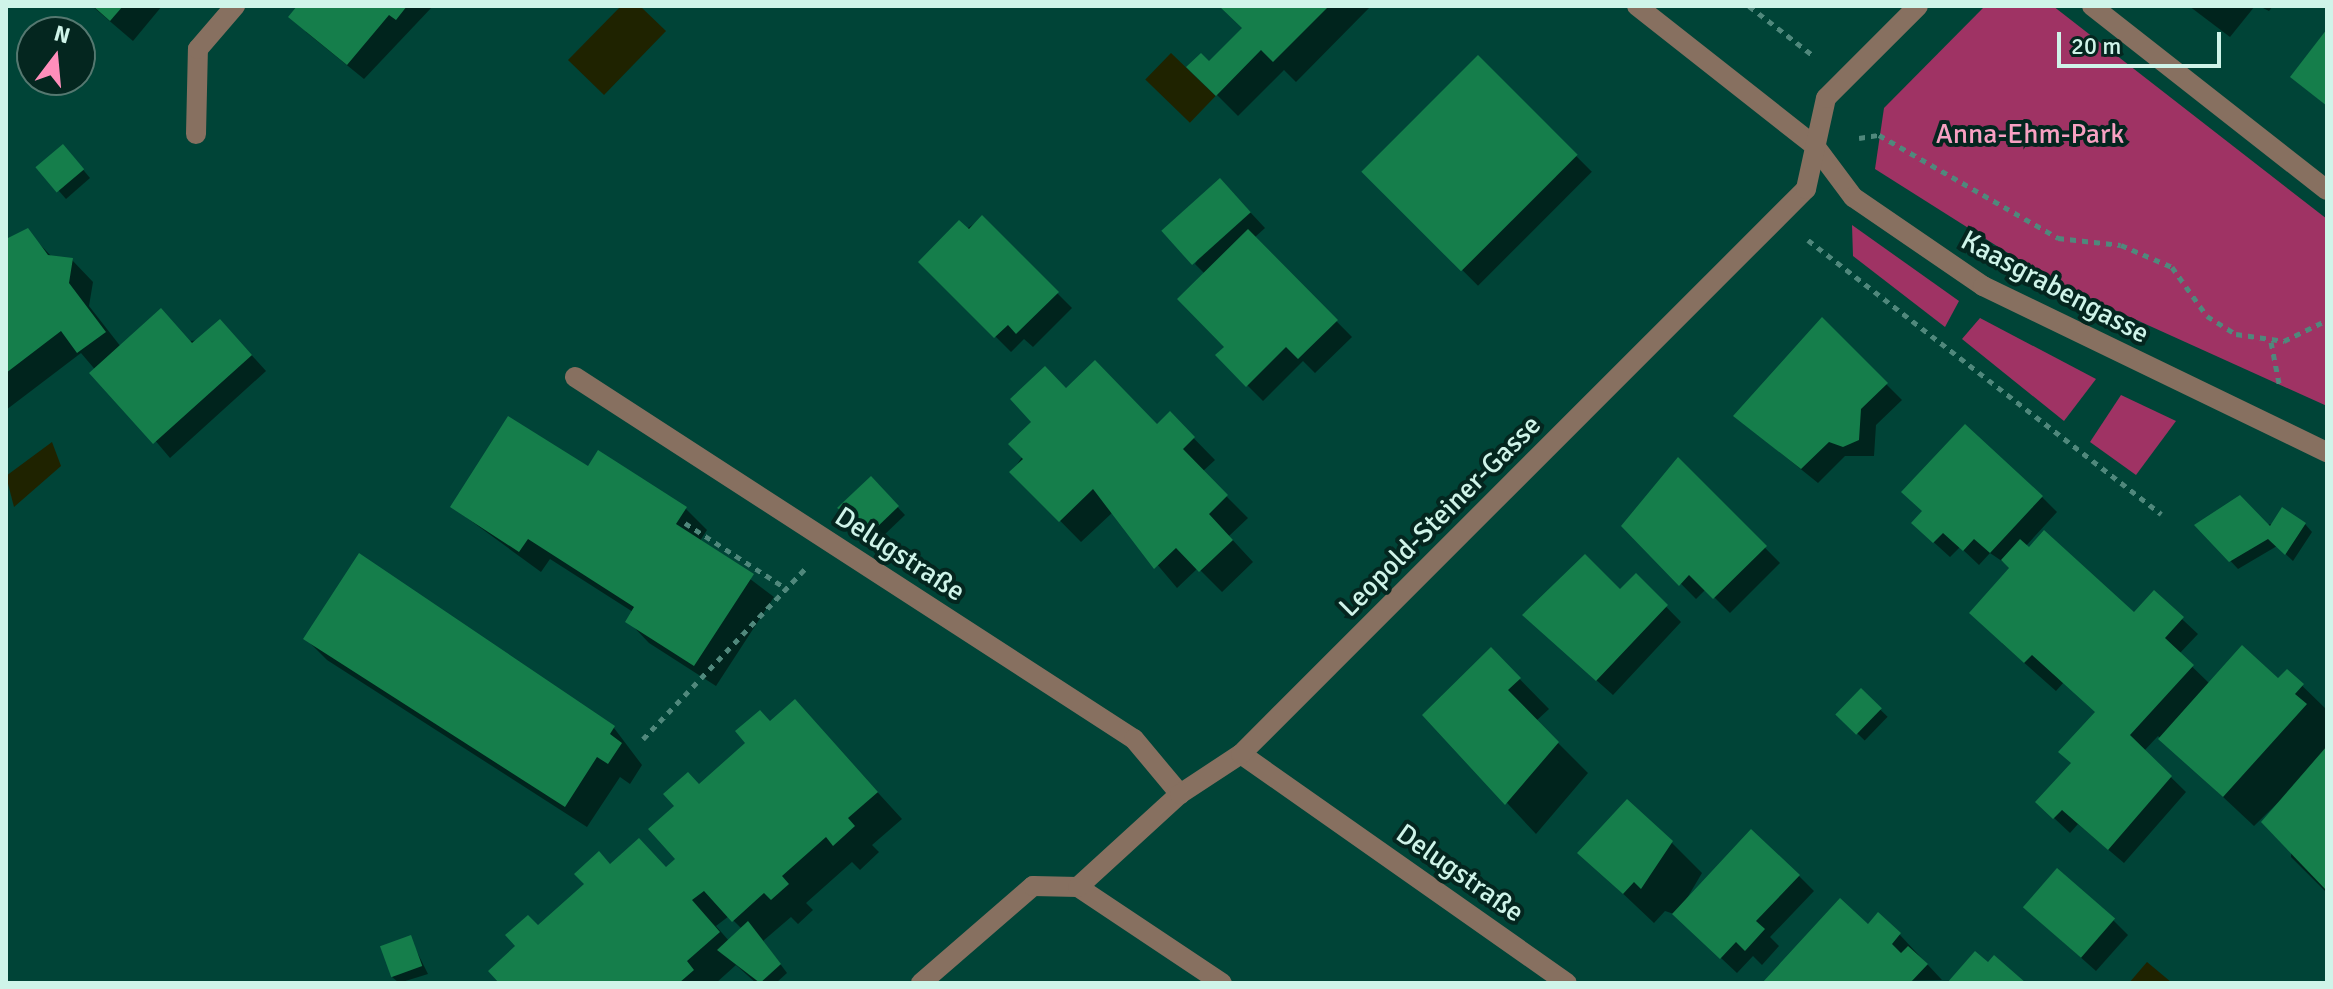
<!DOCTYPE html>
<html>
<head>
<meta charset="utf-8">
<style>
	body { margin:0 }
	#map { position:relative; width:2333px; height:989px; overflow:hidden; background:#004437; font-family:Signika,sans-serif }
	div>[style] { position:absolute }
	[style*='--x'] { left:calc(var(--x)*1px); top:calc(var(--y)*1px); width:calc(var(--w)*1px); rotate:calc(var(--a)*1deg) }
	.green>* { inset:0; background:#9f3364 }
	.water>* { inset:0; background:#1f2300; transform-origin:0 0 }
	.shadow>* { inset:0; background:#0007; transform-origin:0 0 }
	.building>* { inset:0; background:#157e4b; transform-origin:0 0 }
	.path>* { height:5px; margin-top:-2.5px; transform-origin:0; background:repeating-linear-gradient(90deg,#50887c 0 6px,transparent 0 12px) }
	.minor>* { height:20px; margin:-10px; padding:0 10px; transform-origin:10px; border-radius:10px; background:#877060 }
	span { translate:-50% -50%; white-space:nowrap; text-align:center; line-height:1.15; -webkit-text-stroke:8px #04261f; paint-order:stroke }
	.park-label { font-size:28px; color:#f7a1c2 }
	.street-label { font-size:28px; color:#cff4e9 }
	.frame { position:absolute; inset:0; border:8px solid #cff4e9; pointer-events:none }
	.north { position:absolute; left:16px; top:16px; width:80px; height:80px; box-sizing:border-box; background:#04261f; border:2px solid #557870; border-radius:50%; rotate:16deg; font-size:22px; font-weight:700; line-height:32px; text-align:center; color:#cff4e9 }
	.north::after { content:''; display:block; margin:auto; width:28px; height:36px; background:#ff8ebb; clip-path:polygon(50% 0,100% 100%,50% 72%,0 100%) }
	.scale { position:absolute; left:2057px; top:32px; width:164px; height:36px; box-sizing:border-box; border:4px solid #cff4e9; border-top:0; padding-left:10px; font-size:24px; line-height:28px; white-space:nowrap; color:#cff4e9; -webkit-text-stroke:6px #04261f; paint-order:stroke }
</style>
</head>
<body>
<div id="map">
	<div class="green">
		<div style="clip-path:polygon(1985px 6px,2053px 6px,2327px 219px,2327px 406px,2057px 284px,1875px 169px,1884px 108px)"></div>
		<div style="clip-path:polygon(1852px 225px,1959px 301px,1945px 327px,1853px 256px)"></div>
		<div style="clip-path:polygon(1980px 318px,2096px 379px,2064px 421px,1962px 339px)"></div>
		<div style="clip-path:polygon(2121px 395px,2176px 421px,2136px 475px,2090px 442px)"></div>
	</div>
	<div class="water">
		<div style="clip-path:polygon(621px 6px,640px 6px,666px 31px,604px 95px,568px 60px)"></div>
		<div style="left:1171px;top:53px;width:62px;height:37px;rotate:44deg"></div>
		<div style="clip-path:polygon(52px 442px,61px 466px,14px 507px,6px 476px)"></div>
		<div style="clip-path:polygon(2147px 962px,2171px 982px,2170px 983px,2129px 983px)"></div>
	</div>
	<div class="shadow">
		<div style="clip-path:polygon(92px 6px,162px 6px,133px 41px)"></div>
		<div style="clip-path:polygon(300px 6px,433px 6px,364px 79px,306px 32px)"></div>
		<div style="clip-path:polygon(1222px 6px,1371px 6px,1296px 82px,1284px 70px,1238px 116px,1189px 67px,1209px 63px,1244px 28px)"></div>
		<div style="clip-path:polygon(2189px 6px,2255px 6px,2230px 37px)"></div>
		<div style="clip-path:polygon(2259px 6px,2273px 6px,2269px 11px)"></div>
		<div style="left:1478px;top:58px;width:161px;height:161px;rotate:45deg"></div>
		<div style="clip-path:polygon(70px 154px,90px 178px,66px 199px,39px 168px)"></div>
		<div style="clip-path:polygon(1235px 196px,1265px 228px,1254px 238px,1352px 337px,1315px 373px,1303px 361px,1263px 401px,1217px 355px,1227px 347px,1205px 274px,1195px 264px)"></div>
		<div style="clip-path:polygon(982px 218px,1072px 308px,1033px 347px,1024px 339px,1011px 352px,921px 262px)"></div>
		<div style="clip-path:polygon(27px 231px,53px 258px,72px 260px,93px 282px,89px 306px,121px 347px,235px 337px,266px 371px,170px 458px,81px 353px,6px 410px,6px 241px)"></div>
		<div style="clip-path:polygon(1822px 320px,1902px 400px,1876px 425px,1874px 456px,1845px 456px,1818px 483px,1735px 416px)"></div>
		<div style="clip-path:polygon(1067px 391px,1157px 426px,1170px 414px,1215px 460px,1202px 472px,1248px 518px,1229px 536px,1253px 562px,1222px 592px,1198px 568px,1177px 588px,1113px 512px,1081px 542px,1012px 472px)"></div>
		<div style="clip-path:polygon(1678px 460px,1780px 563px,1730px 613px,1706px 589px,1696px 599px,1624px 526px)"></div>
		<div style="clip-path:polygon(589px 469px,686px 509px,707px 530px,700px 541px,774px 597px,716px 686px,649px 643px,628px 621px,633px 612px,550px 559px,541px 572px,452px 507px)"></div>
		<div style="clip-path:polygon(871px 479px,905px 515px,882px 537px,840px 508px)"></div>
		<div style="clip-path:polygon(2042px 497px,2057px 512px,2025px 547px,2134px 615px,2154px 593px,2198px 634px,2179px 654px,2210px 684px,2278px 680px,2287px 671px,2327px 710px,2327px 893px,2291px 857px,2296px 785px,2254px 826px,2158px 736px,2144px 751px,2186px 792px,2124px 863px,2078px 824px,2070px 833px,2053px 817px,2097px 712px,2064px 682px,2056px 691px,2002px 643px,2012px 568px,1990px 553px,1979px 565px,1960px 547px,1950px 557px,1929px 538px)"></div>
		<div style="clip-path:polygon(2305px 524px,2312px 532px,2293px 561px,2277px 546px,2238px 569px,2197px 525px)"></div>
		<div style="clip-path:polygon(360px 556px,614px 728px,642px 765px,630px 784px,620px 777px,587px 827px,327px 660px,306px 639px)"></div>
		<div style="clip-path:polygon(1636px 576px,1681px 622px,1613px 695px,1540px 630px,1620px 592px)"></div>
		<div style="clip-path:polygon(1491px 650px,1549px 709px,1536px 721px,1588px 773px,1536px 834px,1425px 715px)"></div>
		<div style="left:1861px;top:691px;width:37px;height:33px;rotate:44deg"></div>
		<div style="clip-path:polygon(evenodd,795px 702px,902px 819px,872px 845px,879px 852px,860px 870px,852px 862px,806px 903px,813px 910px,798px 924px,791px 917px,763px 941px,787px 973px,776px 983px,756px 983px,736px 965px,716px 983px,502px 983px,538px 928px,611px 866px,667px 869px,678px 859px,700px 786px,795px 702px,729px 916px,742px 929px,729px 941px,716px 926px,729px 916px)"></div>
		<div style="clip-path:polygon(1672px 843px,1702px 873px,1683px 905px,1799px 876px,1814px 891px,1770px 937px,1779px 946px,1762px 965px,1753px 956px,1737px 973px,1674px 914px,1665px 911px,1654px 923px,1580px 853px)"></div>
		<div style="clip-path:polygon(2113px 920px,2128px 935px,2096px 971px,2041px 922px)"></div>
		<div style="clip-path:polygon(1868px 926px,1900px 935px,1942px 980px,1765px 983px)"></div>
		<div style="clip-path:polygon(410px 938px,428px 974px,399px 983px,391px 976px)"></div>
	</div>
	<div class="building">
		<div style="clip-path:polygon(93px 6px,123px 6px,110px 21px)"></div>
		<div style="clip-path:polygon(297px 6px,407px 6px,396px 20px,389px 15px,347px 65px,288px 17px)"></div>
		<div style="clip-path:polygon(1219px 6px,1329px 6px,1273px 62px,1261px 50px,1216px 96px,1186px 67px,1201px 53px,1209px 61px,1242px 28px)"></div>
		<div style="clip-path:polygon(2327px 29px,2327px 106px,2290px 77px)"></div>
		<div style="left:1478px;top:55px;width:141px;height:165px;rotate:45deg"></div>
		<div style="left:63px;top:144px;width:33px;height:36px;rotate:50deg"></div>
		<div style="left:1220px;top:178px;width:46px;height:79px;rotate:48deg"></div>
		<div style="clip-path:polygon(982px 215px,1059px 292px,1016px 334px,1008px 325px,994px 338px,918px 262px,959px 220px,969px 229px)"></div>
		<div style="clip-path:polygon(28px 228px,48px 255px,73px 258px,69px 283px,106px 332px,77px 353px,61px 331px,6px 373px,6px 239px)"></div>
		<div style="clip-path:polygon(1248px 229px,1338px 320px,1298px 359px,1286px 347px,1246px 387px,1215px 355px,1224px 347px,1177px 299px)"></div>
		<div style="clip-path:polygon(161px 308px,192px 343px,220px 319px,252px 355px,153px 444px,89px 373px)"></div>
		<div style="clip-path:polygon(1822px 317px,1888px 383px,1861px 409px,1859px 440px,1843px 447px,1829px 442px,1801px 469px,1733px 416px)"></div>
		<div style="clip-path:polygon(1095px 360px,1157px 424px,1170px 411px,1195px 437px,1183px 449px,1228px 495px,1209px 514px,1233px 540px,1199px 572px,1176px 548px,1154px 569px,1093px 489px,1059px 522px,1009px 472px,1023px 459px,1008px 444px,1031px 422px,1010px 399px,1045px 366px,1066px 388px)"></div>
		<div style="clip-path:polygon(508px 416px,588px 466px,598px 450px,687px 507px,676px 524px,754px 574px,694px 666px,625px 622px,634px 607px,528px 539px,519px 552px,450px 507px)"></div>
		<div style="clip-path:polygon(1965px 424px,2043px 496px,1990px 553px,1974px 539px,1963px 551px,1943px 533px,1933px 543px,1911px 523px,1922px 511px,1901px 492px)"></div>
		<div style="clip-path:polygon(1678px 457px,1767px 546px,1713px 599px,1689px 575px,1679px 586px,1621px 526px)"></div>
		<div style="clip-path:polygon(871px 476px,899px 506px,873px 531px,837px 508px)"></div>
		<div style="clip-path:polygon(2240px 495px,2270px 526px,2282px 507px,2306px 523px,2285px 555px,2268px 539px,2229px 562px,2194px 525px)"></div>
		<div style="clip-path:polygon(2044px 530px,2134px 612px,2154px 590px,2184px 617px,2165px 638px,2194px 665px,2130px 735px,2172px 776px,2108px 850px,2062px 810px,2053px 819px,2035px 802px,2071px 763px,2058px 752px,2095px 712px,2032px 655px,2024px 663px,1969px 613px,2009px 568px,2001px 560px,2020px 539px,2029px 547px)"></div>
		<div style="clip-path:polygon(359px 553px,615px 726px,610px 734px,622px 743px,608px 764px,597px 757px,565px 807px,303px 639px)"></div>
		<div style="clip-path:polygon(1585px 554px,1620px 589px,1636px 573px,1668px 605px,1596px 681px,1522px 615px)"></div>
		<div style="clip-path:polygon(2242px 645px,2278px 678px,2287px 669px,2304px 684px,2295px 694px,2307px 704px,2223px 797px,2158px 739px)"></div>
		<div style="clip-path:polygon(1491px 647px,1521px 678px,1508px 690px,1559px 742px,1505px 805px,1422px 715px)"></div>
		<div style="left:1861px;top:688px;width:29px;height:37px;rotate:44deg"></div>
		<div style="clip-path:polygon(795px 699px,878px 792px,848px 818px,855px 826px,833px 846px,826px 837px,782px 876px,789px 884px,771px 900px,764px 893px,732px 922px,704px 891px,692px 900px,720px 932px,687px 961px,694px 970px,679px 983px,499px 983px,488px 971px,515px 946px,505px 935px,528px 915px,538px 925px,584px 884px,574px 874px,599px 851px,610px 864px,639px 838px,666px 867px,675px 859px,648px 829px,674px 806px,663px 794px,688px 772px,699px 784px,745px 743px,735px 731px,760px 710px,770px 721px)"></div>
		<div style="clip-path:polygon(2327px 746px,2327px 891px,2261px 822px)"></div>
		<div style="clip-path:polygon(1627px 799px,1673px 841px,1641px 889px,1634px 882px,1623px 894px,1577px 853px)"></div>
		<div style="clip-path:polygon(1751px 829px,1800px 875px,1756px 921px,1765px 929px,1745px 951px,1736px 942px,1720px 959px,1672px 914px)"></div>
		<div style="left:2057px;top:868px;width:77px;height:52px;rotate:41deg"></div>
		<div style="clip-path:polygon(1840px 898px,1868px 924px,1878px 912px,1901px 933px,1892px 944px,1901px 953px,1908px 946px,1928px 964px,1910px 983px,1762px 983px)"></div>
		<div style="clip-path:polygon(748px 921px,781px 964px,760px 983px,717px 950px)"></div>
		<div style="left:411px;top:935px;width:33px;height:33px;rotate:70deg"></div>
		<div style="clip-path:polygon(1975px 951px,1988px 962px,1994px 955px,2026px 983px,1947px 983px)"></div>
	</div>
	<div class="path">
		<div style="--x:1749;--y:6;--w:83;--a:37.7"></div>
		<div style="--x:1859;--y:138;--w:20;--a:-9"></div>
		<div style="--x:1879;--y:135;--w:207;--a:29.9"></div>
		<div style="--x:2058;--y:238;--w:63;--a:6.3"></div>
		<div style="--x:2121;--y:245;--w:56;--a:23.3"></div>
		<div style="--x:2172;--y:267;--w:60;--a:54.5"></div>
		<div style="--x:2207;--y:316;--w:34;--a:32"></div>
		<div style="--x:2236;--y:334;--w:49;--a:8.3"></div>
		<div style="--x:2284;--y:341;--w:48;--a:-26"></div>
		<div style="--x:1808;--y:240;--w:447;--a:37.8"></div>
		<div style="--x:2271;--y:342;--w:47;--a:78.9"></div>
		<div style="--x:685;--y:523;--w:121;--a:32.9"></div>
		<div style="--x:643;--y:739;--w:235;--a:-46.4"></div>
	</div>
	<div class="minor">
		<div style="--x:1637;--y:6;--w:226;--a:38.2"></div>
		<div style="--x:1815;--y:146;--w:64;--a:53.3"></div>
		<div style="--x:1853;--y:197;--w:158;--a:34.4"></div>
		<div style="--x:1983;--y:286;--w:382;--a:25.8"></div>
		<div style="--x:2092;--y:6;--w:298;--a:38.1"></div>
		<div style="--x:196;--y:134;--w:85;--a:-88.7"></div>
		<div style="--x:198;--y:49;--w:57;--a:-49.3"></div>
		<div style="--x:575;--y:377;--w:666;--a:32.93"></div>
		<div style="--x:1134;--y:739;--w:72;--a:50.1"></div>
		<div style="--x:1241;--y:754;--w:398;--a:35.1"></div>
		<div style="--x:1078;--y:887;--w:173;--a:33.7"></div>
		<div style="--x:921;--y:983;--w:148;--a:-40.9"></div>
		<div style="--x:1033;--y:886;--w:45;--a:1.3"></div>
		<div style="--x:1078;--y:887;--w:138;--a:-42.4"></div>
		<div style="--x:1180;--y:794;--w:73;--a:-33.3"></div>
		<div style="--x:1241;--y:754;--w:799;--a:-45"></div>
		<div style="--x:1806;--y:189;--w:93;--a:-77.6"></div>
		<div style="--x:1826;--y:98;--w:130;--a:-45"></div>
	</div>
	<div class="park-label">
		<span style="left:2030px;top:134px">Anna-Ehm-Park</span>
	</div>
	<div class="street-label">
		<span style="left:2055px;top:287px;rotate:28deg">Kaasgrabengasse</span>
		<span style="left:1440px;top:516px;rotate:-45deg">Leopold-Steiner-Gasse</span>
		<span style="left:900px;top:554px;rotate:33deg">Delugstraße</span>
		<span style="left:1460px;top:873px;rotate:35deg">Delugstraße</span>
	</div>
	<div class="frame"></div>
	<div class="north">N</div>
	<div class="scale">20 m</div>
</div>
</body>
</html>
